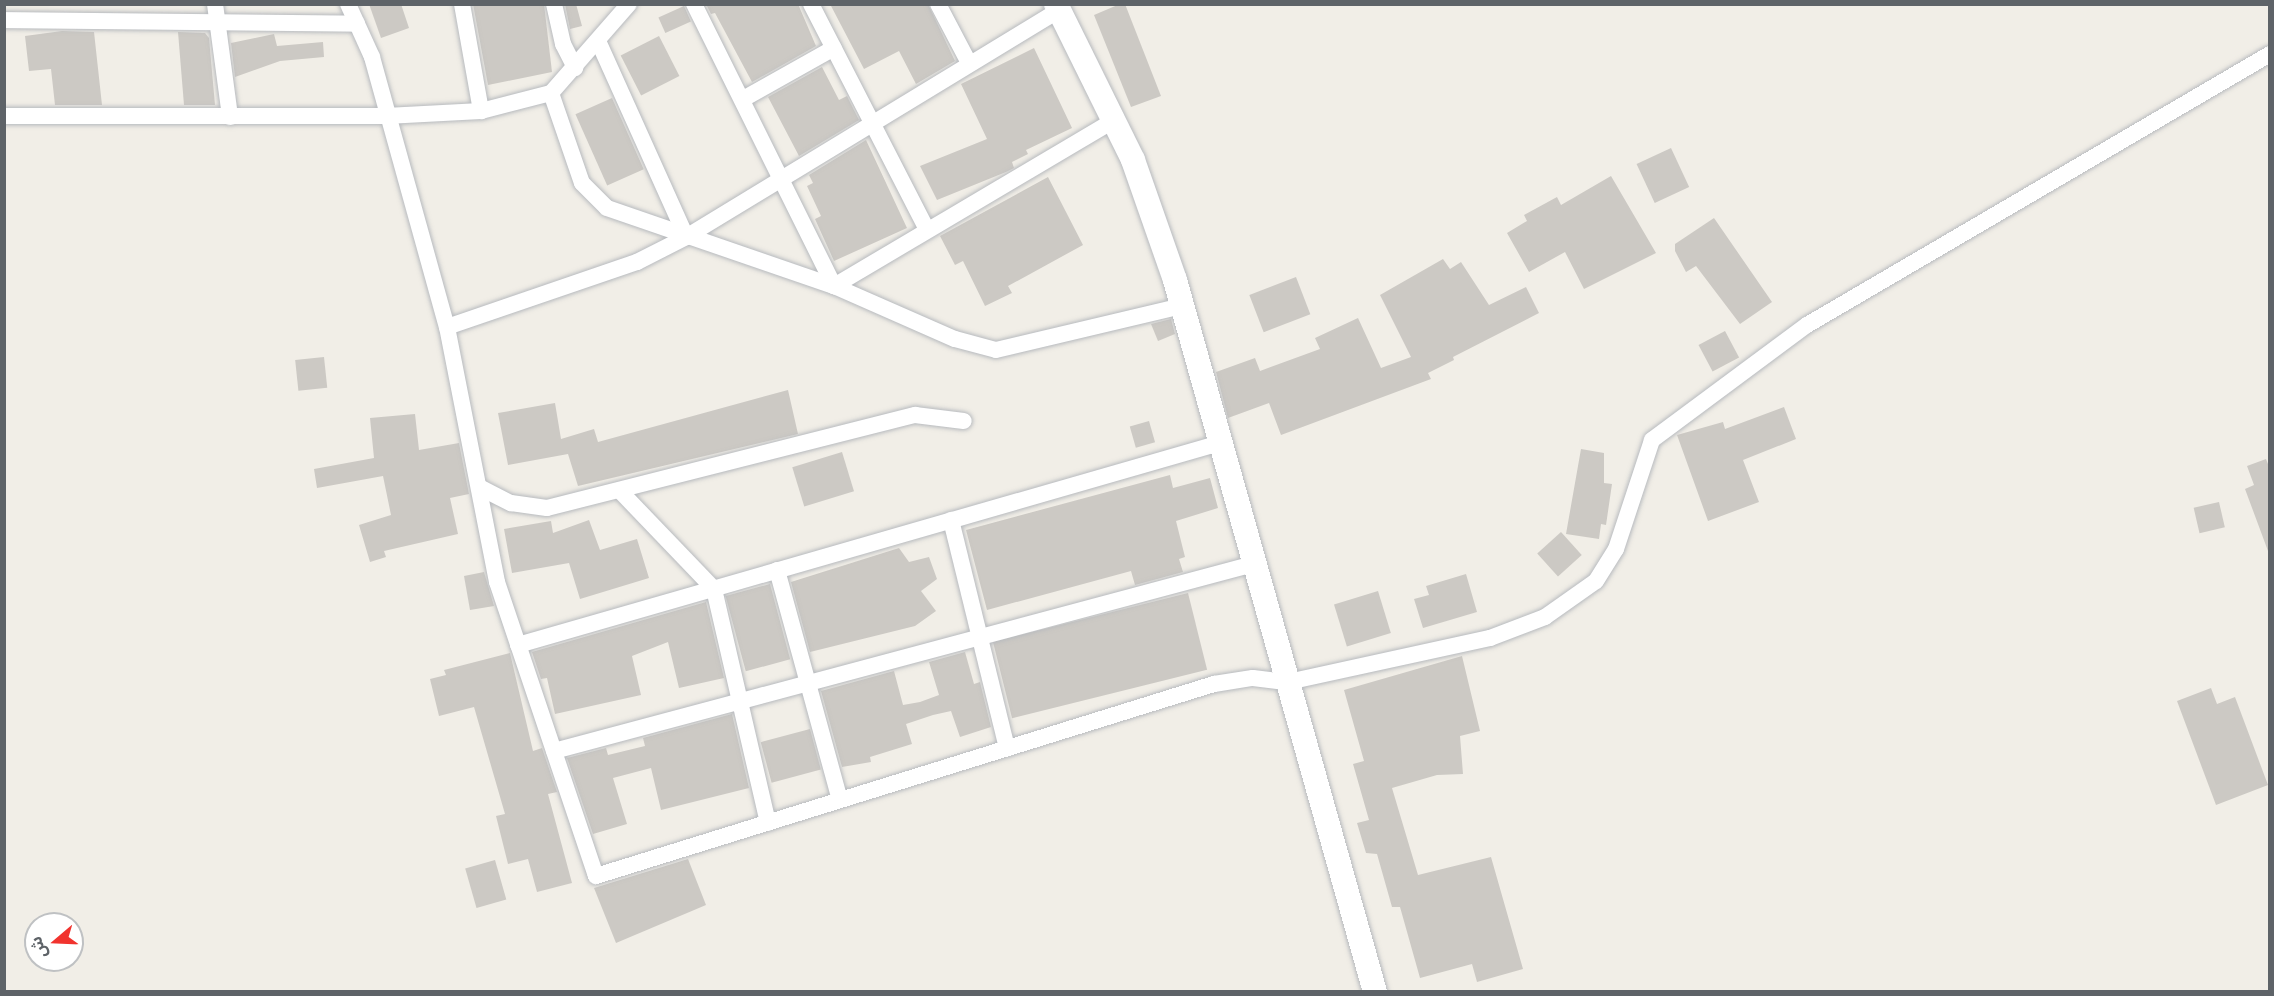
<!DOCTYPE html>
<html>
<head>
<meta charset="utf-8">
<style>
	body { margin:0 }
	#map { position:relative; width:2274px; height:996px; overflow:hidden; background:#f1eee7; font-family:Signika,"Noto Sans Arabic",sans-serif }
	div>[style] { position:absolute }
	[style*='--x'] { left:calc(var(--x)*1px); top:calc(var(--y)*1px); width:calc(var(--w)*1px); rotate:calc(var(--a)*1deg) }
	.building>* { inset:0; background:#ccc9c4; transform-origin:0 0 }
	.roads { filter:drop-shadow(0 0 2px #b7babe) drop-shadow(0 0 2px #b7babe) }
	.street>* { height:16px; margin:-8px; padding:0 8px; transform-origin:8px; border-radius:8px; background:#fff }
	.secondary>* { height:24px; margin:-12px; padding:0 12px; transform-origin:12px; border-radius:12px; background:#fff }
	span { translate:-50% -50%; white-space:nowrap; text-align:center; line-height:1.15; -webkit-text-stroke:4.5px #fff; paint-order:stroke }
	.frame { position:absolute; inset:0; border:6px solid #5e6368; pointer-events:none }
	.north { position:absolute; left:24px; top:912px; width:60px; height:60px; box-sizing:border-box; background:#fff; border:2px solid #bfc1c3; border-radius:50%; rotate:251deg; font-size:16px; font-weight:700; line-height:24px; text-align:center; color:#5e6368 }
	.north::after { content:''; display:block; margin:auto; width:21px; height:27px; background:#f1332e; clip-path:polygon(50% 0,100% 100%,50% 72%,0 100%) }
</style>
</head>
<body>
<div id="map">
	<div class="building">
		<div style="clip-path:polygon(369px 4px,401px 4px,409px 28px,381px 38px)"></div>
		<div style="clip-path:polygon(473px 4px,544px 4px,552px 72px,488px 85px)"></div>
		<div style="clip-path:polygon(565px 4px,576px 4px,582px 26px,570px 29px)"></div>
		<div style="clip-path:polygon(706px 4px,798px 4px,816px 46px,752px 82px,715px 13px,711px 14px)"></div>
		<div style="clip-path:polygon(830px 4px,928px 4px,955px 61px,916px 84px,899px 51px,864px 69px)"></div>
		<div style="clip-path:polygon(1120px 4px,1125px 4px,1161px 96px,1131px 107px,1094px 15px)"></div>
		<div style="left:684px;top:6px;width:17px;height:28px;rotate:66deg"></div>
		<div style="clip-path:polygon(62px 31px,94px 32px,102px 105px,55px 105px,51px 69px,29px 71px,25px 36px)"></div>
		<div style="clip-path:polygon(178px 32px,205px 33px,209px 38px,215px 105px,184px 105px)"></div>
		<div style="clip-path:polygon(274px 34px,277px 46px,323px 42px,324px 57px,280px 61px,235px 77px,231px 43px)"></div>
		<div style="left:659px;top:36px;width:45px;height:43px;rotate:63deg"></div>
		<div style="clip-path:polygon(1034px 48px,1072px 128px,1026px 150px,1028px 154px,1012px 162px,1014px 168px,1006px 172px,937px 200px,920px 166px,987px 139px,961px 84px)"></div>
		<div style="clip-path:polygon(822px 67px,839px 100px,847px 96px,859px 120px,799px 156px,768px 97px)"></div>
		<div style="left:612px;top:98px;width:78px;height:40px;rotate:66deg"></div>
		<div style="clip-path:polygon(866px 140px,907px 228px,834px 261px,815px 219px,821px 216px,807px 186px,813px 183px,809px 175px)"></div>
		<div style="left:1671px;top:148px;width:43px;height:38px;rotate:65deg"></div>
		<div style="clip-path:polygon(1611px 176px,1656px 253px,1584px 289px,1565px 252px,1529px 272px,1507px 233px,1527px 221px,1524px 215px,1557px 197px,1561px 205px)"></div>
		<div style="clip-path:polygon(1048px 177px,1083px 245px,1008px 286px,1012px 293px,985px 306px,963px 261px,955px 265px,940px 236px)"></div>
		<div style="clip-path:polygon(1714px 218px,1772px 302px,1740px 324px,1696px 266px,1686px 272px,1675px 251px,1675px 244px)"></div>
		<div style="clip-path:polygon(1443px 259px,1450px 269px,1461px 262px,1489px 305px,1526px 287px,1539px 313px,1453px 357px,1454px 360px,1428px 373px,1431px 379px,1281px 435px,1269px 403px,1228px 418px,1216px 372px,1255px 358px,1260px 371px,1320px 349px,1315px 338px,1358px 318px,1381px 368px,1411px 357px,1380px 295px)"></div>
		<div style="left:1296px;top:277px;width:40px;height:50px;rotate:69deg"></div>
		<div style="clip-path:polygon(1171px 319px,1175px 334px,1158px 341px,1151px 324px)"></div>
		<div style="left:1725px;top:331px;width:30px;height:30px;rotate:62deg"></div>
		<div style="left:324px;top:357px;width:31px;height:29px;rotate:84deg"></div>
		<div style="clip-path:polygon(788px 390px,798px 434px,578px 486px,568px 454px,508px 465px,498px 413px,555px 403px,561px 439px,594px 429px,598px 442px)"></div>
		<div style="clip-path:polygon(1784px 407px,1796px 439px,1743px 460px,1759px 502px,1708px 521px,1677px 435px,1723px 422px,1725px 429px)"></div>
		<div style="clip-path:polygon(415px 414px,419px 450px,459px 443px,469px 494px,450px 498px,458px 534px,384px 551px,386px 557px,370px 562px,359px 525px,391px 515px,383px 476px,317px 488px,314px 469px,374px 458px,370px 418px)"></div>
		<div style="left:1149px;top:421px;width:22px;height:20px;rotate:74deg"></div>
		<div style="clip-path:polygon(1581px 449px,1604px 453px,1604px 483px,1612px 484px,1606px 525px,1601px 524px,1599px 539px,1566px 534px)"></div>
		<div style="left:842px;top:452px;width:41px;height:52px;rotate:73deg"></div>
		<div style="clip-path:polygon(2266px 459px,2270px 469px,2268px 551px,2245px 489px,2254px 485px,2247px 466px)"></div>
		<div style="clip-path:polygon(1170px 475px,1173px 488px,1210px 478px,1218px 508px,1176px 521px,1185px 557px,1179px 559px,1183px 572px,1135px 585px,1131px 571px,987px 610px,966px 530px)"></div>
		<div style="left:2219px;top:502px;width:26px;height:26px;rotate:77deg"></div>
		<div style="clip-path:polygon(589px 520px,600px 550px,637px 539px,649px 578px,580px 599px,569px 563px,512px 573px,504px 529px,551px 521px,553px 533px)"></div>
		<div style="left:1561px;top:532px;width:31px;height:32px;rotate:48deg"></div>
		<div style="clip-path:polygon(899px 548px,909px 562px,929px 557px,937px 579px,921px 591px,936px 611px,915px 626px,810px 652px,791px 582px)"></div>
		<div style="clip-path:polygon(484px 572px,494px 606px,470px 610px,464px 576px)"></div>
		<div style="clip-path:polygon(1466px 574px,1477px 612px,1423px 628px,1414px 599px,1429px 595px,1426px 586px)"></div>
		<div style="left:770px;top:584px;width:78px;height:46px;rotate:75deg"></div>
		<div style="left:1378px;top:591px;width:44px;height:46px;rotate:73deg"></div>
		<div style="left:1188px;top:593px;width:79px;height:201px;rotate:76deg"></div>
		<div style="clip-path:polygon(706px 602px,724px 678px,679px 688px,668px 642px,632px 656px,641px 695px,555px 714px,547px 678px,541px 679px,532px 652px)"></div>
		<div style="clip-path:polygon(965px 652px,974px 684px,980px 682px,991px 727px,960px 737px,951px 711px,933px 715px,906px 724px,912px 744px,870px 757px,871px 762px,842px 767px,821px 691px,894px 671px,903px 705px,920px 702px,939px 695px,929px 662px)"></div>
		<div style="clip-path:polygon(510px 653px,533px 751px,542px 748px,557px 792px,548px 794px,572px 883px,537px 892px,528px 859px,508px 864px,496px 816px,505px 814px,474px 707px,439px 716px,430px 679px,446px 675px,444px 670px)"></div>
		<div style="clip-path:polygon(1462px 656px,1480px 731px,1460px 736px,1463px 774px,1437px 775px,1392px 788px,1418px 875px,1491px 857px,1523px 969px,1477px 982px,1472px 964px,1420px 978px,1400px 907px,1392px 907px,1377px 854px,1366px 853px,1357px 823px,1369px 820px,1353px 764px,1364px 761px,1344px 690px)"></div>
		<div style="clip-path:polygon(2211px 688px,2217px 704px,2235px 697px,2268px 785px,2216px 805px,2177px 701px)"></div>
		<div style="clip-path:polygon(732px 714px,749px 788px,661px 810px,651px 768px,613px 778px,627px 824px,593px 834px,567px 758px,606px 748px,608px 755px,645px 746px,643px 738px)"></div>
		<div style="left:810px;top:729px;width:42px;height:51px;rotate:75deg"></div>
		<div style="clip-path:polygon(688px 859px,706px 905px,616px 943px,594px 888px)"></div>
		<div style="left:495px;top:860px;width:41px;height:31px;rotate:74deg"></div>
	</div>
	<div class="roads">
		<div class="street">
			<div style="--x:215;--y:4;--w:114;--a:82.4"></div>
			<div style="--x:348;--y:4;--w:58;--a:65.6"></div>
			<div style="--x:372;--y:57;--w:280;--a:74.5"></div>
			<div style="--x:447;--y:327;--w:260;--a:78.9"></div>
			<div style="--x:497;--y:582;--w:310;--a:71.4"></div>
			<div style="--x:596;--y:876;--w:647;--a:-17.26"></div>
			<div style="--x:1214;--y:684;--w:39;--a:-9"></div>
			<div style="--x:1253;--y:678;--w:35;--a:7"></div>
			<div style="--x:1288;--y:682;--w:207;--a:-12.3"></div>
			<div style="--x:1490;--y:638;--w:59;--a:-20.9"></div>
			<div style="--x:1545;--y:617;--w:62;--a:-35.2"></div>
			<div style="--x:1596;--y:581;--w:38;--a:-58"></div>
			<div style="--x:1616;--y:549;--w:115;--a:-71.7"></div>
			<div style="--x:1652;--y:440;--w:193;--a:-36.6"></div>
			<div style="--x:1807;--y:325;--w:536;--a:-30.34"></div>
			<div style="--x:462;--y:4;--w:109;--a:79.9"></div>
			<div style="--x:554;--y:4;--w:41;--a:77.3"></div>
			<div style="--x:563;--y:44;--w:27;--a:63"></div>
			<div style="--x:694;--y:4;--w:315;--a:63.6"></div>
			<div style="--x:834;--y:286;--w:132;--a:23.7"></div>
			<div style="--x:955;--y:339;--w:42;--a:15"></div>
			<div style="--x:996;--y:350;--w:191;--a:-13.3"></div>
			<div style="--x:811;--y:4;--w:252;--a:62.8"></div>
			<div style="--x:938;--y:4;--w:67;--a:62.3"></div>
			<div style="--x:4;--y:20;--w:353;--a:0.6"></div>
			<div style="--x:599;--y:43;--w:213;--a:65.8"></div>
			<div style="--x:686;--y:237;--w:437;--a:-31.3"></div>
			<div style="--x:551;--y:93;--w:95;--a:71"></div>
			<div style="--x:582;--y:183;--w:35;--a:45"></div>
			<div style="--x:607;--y:208;--w:240;--a:19"></div>
			<div style="--x:834;--y:286;--w:326;--a:-30.6"></div>
			<div style="--x:743;--y:99;--w:104;--a:-29.3"></div>
			<div style="--x:4;--y:116;--w:382;--a:0"></div>
			<div style="--x:386;--y:116;--w:95;--a:-3"></div>
			<div style="--x:481;--y:111;--w:72;--a:-14.4"></div>
			<div style="--x:551;--y:93;--w:118;--a:-48.8"></div>
			<div style="--x:447;--y:327;--w:201;--a:-18.9"></div>
			<div style="--x:637;--y:262;--w:55;--a:-27"></div>
			<div style="--x:479;--y:487;--w:36;--a:27"></div>
			<div style="--x:511;--y:503;--w:36;--a:8"></div>
			<div style="--x:547;--y:508;--w:380;--a:-14.2"></div>
			<div style="--x:915;--y:415;--w:49;--a:7"></div>
			<div style="--x:621;--y:492;--w:134;--a:46.2"></div>
			<div style="--x:714;--y:589;--w:240;--a:77"></div>
			<div style="--x:951;--y:520;--w:235;--a:76.2"></div>
			<div style="--x:777;--y:570;--w:238;--a:74.7"></div>
			<div style="--x:518;--y:645;--w:730;--a:-16.05"></div>
			<div style="--x:554;--y:751;--w:725;--a:-14.96"></div>
		</div>
		<div class="secondary">
			<div style="--x:1056;--y:4;--w:174;--a:63.7"></div>
			<div style="--x:1133;--y:160;--w:127;--a:70.7"></div>
			<div style="--x:1175;--y:280;--w:740;--a:74.31"></div>
		</div>
	</div>
	<div class="frame"></div>
	<div class="north">ش</div>
</div>
</body>
</html>
